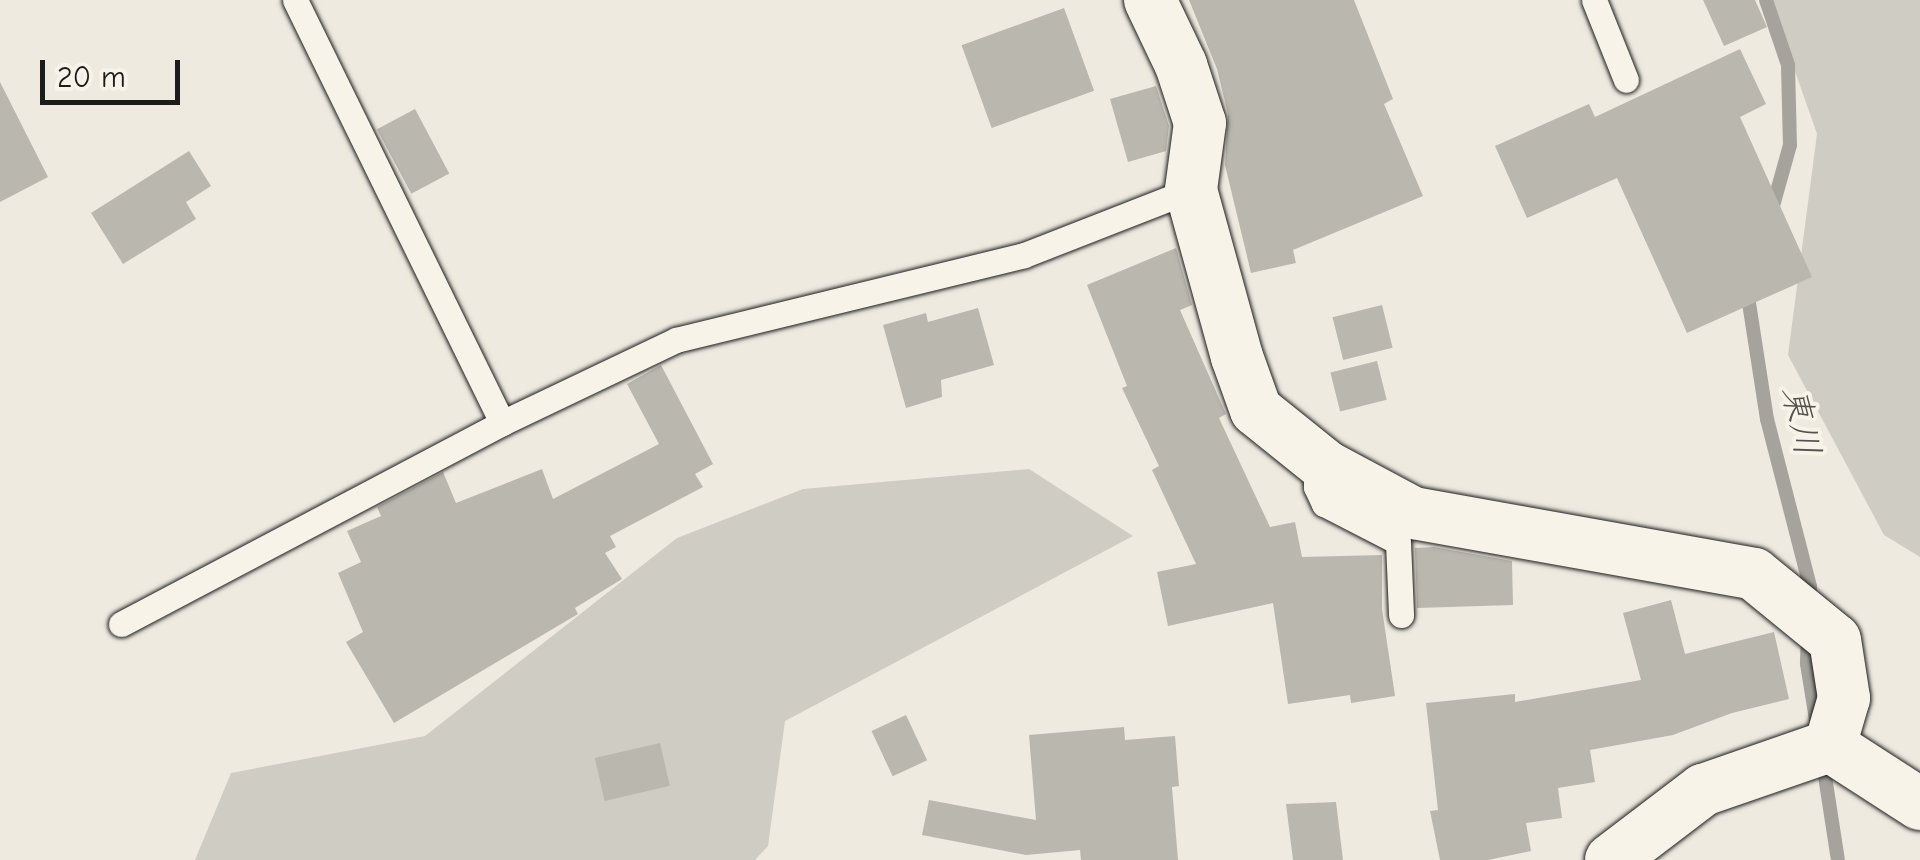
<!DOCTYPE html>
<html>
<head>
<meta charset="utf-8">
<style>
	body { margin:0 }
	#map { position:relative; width:1920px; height:860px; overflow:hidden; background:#eeeae0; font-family:"Comic Neue","Klee One",sans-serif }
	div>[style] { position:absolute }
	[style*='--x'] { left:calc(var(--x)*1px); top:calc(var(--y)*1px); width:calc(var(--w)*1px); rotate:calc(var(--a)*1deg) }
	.green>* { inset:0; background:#cfccc3 }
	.stream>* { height:14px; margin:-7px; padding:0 7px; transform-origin:7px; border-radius:7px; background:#a6a39d }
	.building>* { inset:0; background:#bab7af; transform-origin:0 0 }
	.roads { filter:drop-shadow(0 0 2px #1c1c1c) drop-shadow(0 0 2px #1c1c1c) }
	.service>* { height:25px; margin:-12.5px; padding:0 12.5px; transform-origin:12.5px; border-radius:12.5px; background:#f7f3e8 }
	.minor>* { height:52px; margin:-26px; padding:0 26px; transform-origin:26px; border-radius:26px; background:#f7f3e8 }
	span { translate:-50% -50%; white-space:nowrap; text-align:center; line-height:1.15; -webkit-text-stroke:8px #f7f3e8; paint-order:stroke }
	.water-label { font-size:35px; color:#535250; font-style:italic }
	.scale { position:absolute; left:40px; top:60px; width:140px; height:45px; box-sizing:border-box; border:5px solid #1c1c1c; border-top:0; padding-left:12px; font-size:30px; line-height:35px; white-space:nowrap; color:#1c1c1c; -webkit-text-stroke:8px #f7f3e8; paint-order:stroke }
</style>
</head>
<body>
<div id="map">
	<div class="green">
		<div style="clip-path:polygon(1770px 0,1920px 0,1920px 557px,1884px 535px,1788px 355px,1817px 134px)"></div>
		<div style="clip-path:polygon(1029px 469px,1133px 536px,785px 721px,768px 846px,755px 860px,195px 860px,231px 773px,425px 736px,677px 538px,803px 489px)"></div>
	</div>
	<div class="stream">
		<div style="--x:1766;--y:0;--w:69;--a:71.3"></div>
		<div style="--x:1788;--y:65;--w:80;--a:88.6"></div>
		<div style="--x:1790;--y:145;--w:71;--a:105.6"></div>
		<div style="--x:1747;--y:290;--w:131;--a:81.2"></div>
		<div style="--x:1767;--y:419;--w:173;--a:75.6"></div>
		<div style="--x:1810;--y:587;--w:15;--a:94"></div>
		<div style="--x:1808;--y:633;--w:31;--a:92"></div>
		<div style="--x:1807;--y:664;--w:63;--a:80.8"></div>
		<div style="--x:1822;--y:757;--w:104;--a:81.2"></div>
	</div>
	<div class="building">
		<div style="clip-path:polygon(1189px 0,1354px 0,1393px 99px,1384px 104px,1423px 196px,1293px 250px,1296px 263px,1251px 273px,1225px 165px,1228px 114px,1217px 69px)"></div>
		<div style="clip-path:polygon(1703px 0,1755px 0,1767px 27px,1724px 46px)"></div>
		<div style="left:1064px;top:8px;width:88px;height:109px;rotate:70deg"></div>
		<div style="clip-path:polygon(1740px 49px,1766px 104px,1740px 117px,1812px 277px,1687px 333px,1617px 178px,1527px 218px,1495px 146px,1589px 104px,1595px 117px)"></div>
		<div style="clip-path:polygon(0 82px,48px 177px,0 202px)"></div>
		<div style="clip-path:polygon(1156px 86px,1169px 126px,1166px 151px,1128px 162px,1110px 99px)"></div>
		<div style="left:415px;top:109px;width:73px;height:43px;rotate:62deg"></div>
		<div style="clip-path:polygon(189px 151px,211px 186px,186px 202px,196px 219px,123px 264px,91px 213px)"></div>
		<div style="clip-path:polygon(1176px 248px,1192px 305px,1180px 310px,1226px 414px,1219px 418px,1270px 527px,1295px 522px,1302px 557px,1382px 555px,1382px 609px,1395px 696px,1351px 703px,1350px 695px,1288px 704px,1273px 603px,1168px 626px,1157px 572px,1196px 564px,1152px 470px,1159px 466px,1122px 388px,1127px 386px,1087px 285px)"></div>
		<div style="left:1382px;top:305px;width:44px;height:51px;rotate:76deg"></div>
		<div style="clip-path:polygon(978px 308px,994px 365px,941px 380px,942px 397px,906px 408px,883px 325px,926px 313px,928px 322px)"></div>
		<div style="left:1377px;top:361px;width:40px;height:48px;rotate:76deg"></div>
		<div style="clip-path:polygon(661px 365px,713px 464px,695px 474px,703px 487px,610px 536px,616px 547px,605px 553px,622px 579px,575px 608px,578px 614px,394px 723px,346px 642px,363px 632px,338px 573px,361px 562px,347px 531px,381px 516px,377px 507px,443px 472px,456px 503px,542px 469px,553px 499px,659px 444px,627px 384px)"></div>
		<div style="clip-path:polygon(1434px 547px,1512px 561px,1513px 605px,1417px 608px,1415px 548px)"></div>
		<div style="clip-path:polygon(1671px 600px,1685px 654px,1774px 632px,1789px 699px,1732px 713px,1673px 735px,1590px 750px,1595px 782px,1558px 788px,1562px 818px,1526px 823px,1531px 851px,1488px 860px,1440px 860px,1430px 811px,1438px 810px,1426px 703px,1515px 694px,1515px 702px,1641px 680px,1623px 613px)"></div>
		<div style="left:906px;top:715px;width:50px;height:38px;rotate:65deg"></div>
		<div style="clip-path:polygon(1124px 727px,1125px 740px,1175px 736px,1179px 786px,1172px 787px,1178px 860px,1081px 860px,1080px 850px,1026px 855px,922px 835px,929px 800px,1036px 820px,1029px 735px)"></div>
		<div style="left:660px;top:743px;width:44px;height:67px;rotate:77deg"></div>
		<div style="clip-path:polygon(1336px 802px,1343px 860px,1293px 860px,1286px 804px)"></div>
	</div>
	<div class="roads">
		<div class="service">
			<div style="--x:295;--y:0;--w:471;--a:63.9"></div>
			<div style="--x:1594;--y:0;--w:86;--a:68.2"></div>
			<div style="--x:1316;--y:462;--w:25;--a:90"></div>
			<div style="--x:1316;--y:487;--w:19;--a:65"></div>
			<div style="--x:1324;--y:504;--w:83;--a:27.2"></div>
			<div style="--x:1398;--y:542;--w:73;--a:87.6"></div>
			<div style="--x:121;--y:624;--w:431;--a:-27.8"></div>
			<div style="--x:502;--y:423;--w:193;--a:-25.5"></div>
			<div style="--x:676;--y:340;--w:358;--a:-13.7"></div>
			<div style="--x:1024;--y:255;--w:179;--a:-21.3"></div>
		</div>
		<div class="minor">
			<div style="--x:1150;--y:0;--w:72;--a:64.5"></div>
			<div style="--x:1181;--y:65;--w:61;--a:71.9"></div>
			<div style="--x:1200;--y:123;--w:68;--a:97.7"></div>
			<div style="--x:1191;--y:190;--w:173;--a:74.6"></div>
			<div style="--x:1237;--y:357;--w:56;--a:70.3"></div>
			<div style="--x:1256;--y:410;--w:91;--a:38.8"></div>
			<div style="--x:1327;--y:467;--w:98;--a:28.1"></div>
			<div style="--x:1413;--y:513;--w:346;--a:10.1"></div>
			<div style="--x:1754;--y:574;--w:104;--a:39.2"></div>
			<div style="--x:1835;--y:640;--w:59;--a:81.2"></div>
			<div style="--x:1844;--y:698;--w:50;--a:106.3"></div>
			<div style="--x:1830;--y:746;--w:107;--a:32.8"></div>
			<div style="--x:1611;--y:860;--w:116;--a:-37.3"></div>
			<div style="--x:1703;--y:790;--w:134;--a:-19.1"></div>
		</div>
	</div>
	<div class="water-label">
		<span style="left:1801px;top:421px;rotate:78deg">東川</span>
	</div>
	<div class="scale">20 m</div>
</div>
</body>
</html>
